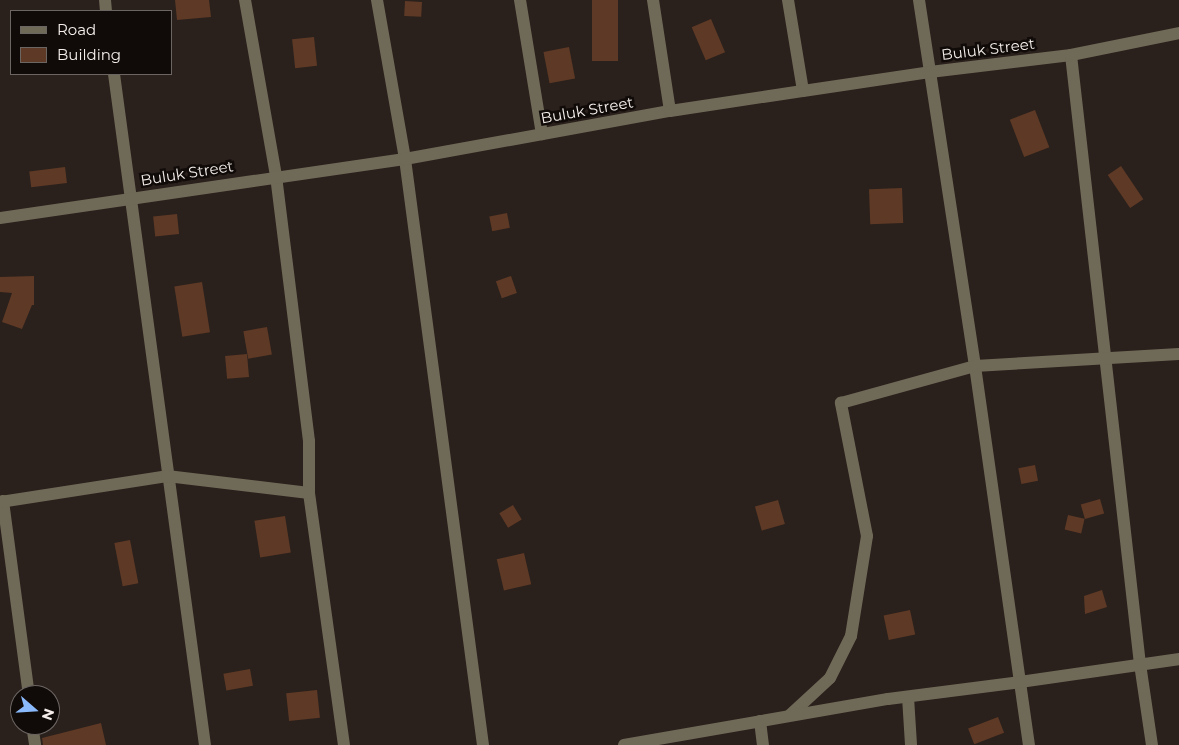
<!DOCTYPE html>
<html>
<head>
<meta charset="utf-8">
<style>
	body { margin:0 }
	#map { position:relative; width:1179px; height:745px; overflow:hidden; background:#2a201c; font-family:Montserrat,sans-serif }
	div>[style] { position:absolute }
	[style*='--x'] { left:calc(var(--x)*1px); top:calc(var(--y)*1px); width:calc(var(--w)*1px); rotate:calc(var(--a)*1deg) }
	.building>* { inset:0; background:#5e3925; transform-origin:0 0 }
	.minor>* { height:12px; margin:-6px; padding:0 6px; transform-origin:6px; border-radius:6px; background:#6f6957 }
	span { translate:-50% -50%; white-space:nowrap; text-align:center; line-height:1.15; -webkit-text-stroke:5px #100b09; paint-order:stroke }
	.street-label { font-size:15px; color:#f5eeeb }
	.legend { position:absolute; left:10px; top:10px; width:162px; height:65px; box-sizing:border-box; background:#100b09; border:1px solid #6c6663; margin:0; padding:6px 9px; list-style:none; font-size:15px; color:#f5eeeb }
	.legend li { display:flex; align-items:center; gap:10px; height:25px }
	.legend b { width:25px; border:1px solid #6c6663 }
	.north { position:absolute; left:10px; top:685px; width:50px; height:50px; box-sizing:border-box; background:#100b09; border:1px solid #6c6663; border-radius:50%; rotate:109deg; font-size:14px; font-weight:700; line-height:20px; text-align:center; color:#f5eeeb }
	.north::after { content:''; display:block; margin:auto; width:18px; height:22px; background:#8bbafc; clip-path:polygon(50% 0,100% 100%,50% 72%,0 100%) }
</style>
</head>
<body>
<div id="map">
	<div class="building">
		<div style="clip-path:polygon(175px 0,209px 0,211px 17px,177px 20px)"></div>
		<div style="left:592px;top:0;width:26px;height:61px"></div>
		<div style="left:405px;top:1px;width:17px;height:15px;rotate:3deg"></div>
		<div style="left:711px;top:19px;width:36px;height:21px;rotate:67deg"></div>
		<div style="left:314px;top:37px;width:29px;height:22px;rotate:84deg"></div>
		<div style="left:569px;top:47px;width:32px;height:26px;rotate:79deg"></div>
		<div style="left:1035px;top:110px;width:40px;height:27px;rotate:69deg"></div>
		<div style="left:1121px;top:166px;width:40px;height:16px;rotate:56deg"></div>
		<div style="left:65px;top:167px;width:16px;height:36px;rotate:83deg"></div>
		<div style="left:902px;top:188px;width:35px;height:33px;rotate:88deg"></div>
		<div style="left:507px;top:213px;width:15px;height:18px;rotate:79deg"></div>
		<div style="left:177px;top:214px;width:20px;height:24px;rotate:84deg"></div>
		<div style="clip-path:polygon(34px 276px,34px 305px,32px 305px,22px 329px,2px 322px,12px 293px,0 292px,0 277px)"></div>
		<div style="left:511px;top:276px;width:18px;height:16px;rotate:71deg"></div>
		<div style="left:202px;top:282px;width:51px;height:28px;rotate:81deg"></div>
		<div style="left:267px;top:327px;width:28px;height:24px;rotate:80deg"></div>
		<div style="left:247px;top:354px;width:23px;height:22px;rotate:85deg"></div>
		<div style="left:1035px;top:465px;width:16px;height:17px;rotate:79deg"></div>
		<div style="left:1100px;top:499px;width:15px;height:20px;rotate:74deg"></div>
		<div style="left:778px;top:500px;width:25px;height:24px;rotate:74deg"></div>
		<div style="left:513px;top:505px;width:17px;height:16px;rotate:59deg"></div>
		<div style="left:1068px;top:515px;width:17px;height:15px;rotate:13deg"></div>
		<div style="left:285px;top:516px;width:37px;height:31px;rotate:81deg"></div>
		<div style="left:130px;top:540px;width:44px;height:16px;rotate:79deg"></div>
		<div style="left:524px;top:553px;width:32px;height:28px;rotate:77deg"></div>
		<div style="clip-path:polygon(1102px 590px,1107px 607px,1085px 614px,1084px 596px)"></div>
		<div style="left:910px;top:610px;width:25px;height:27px;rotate:78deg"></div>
		<div style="left:250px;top:669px;width:17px;height:27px;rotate:80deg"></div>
		<div style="left:317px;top:690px;width:28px;height:31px;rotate:84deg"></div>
		<div style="left:998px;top:717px;width:17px;height:32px;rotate:69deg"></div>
		<div style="clip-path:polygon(101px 723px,106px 745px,43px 745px,42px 738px)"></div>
	</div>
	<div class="minor">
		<div style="--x:105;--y:0;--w:11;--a:85"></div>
		<div style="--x:245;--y:0;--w:179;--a:80"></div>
		<div style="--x:276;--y:176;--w:267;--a:82.9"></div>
		<div style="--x:309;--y:441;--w:52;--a:90"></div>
		<div style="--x:309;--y:493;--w:254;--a:82.1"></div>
		<div style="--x:377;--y:0;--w:161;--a:80"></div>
		<div style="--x:405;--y:159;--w:591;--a:82.42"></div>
		<div style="--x:520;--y:0;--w:136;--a:80.7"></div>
		<div style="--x:653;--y:0;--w:112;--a:81.3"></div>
		<div style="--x:788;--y:0;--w:92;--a:80.6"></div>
		<div style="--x:919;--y:0;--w:370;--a:81.3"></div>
		<div style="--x:975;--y:366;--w:383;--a:81.9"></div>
		<div style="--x:1071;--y:55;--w:613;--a:83.54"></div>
		<div style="--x:1140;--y:664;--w:82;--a:81.6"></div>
		<div style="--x:114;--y:74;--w:677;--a:82.28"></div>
		<div style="--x:0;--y:218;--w:409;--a:-8.3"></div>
		<div style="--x:405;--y:159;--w:269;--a:-10.3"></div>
		<div style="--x:670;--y:111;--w:134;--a:-8.6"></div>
		<div style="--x:803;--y:91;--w:128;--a:-8.5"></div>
		<div style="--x:930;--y:72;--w:142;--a:-6.9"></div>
		<div style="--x:1071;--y:55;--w:110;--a:-11.5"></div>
		<div style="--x:3;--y:501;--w:196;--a:82.4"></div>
		<div style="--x:0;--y:502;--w:169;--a:-8.8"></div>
		<div style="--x:167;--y:476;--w:143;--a:6.8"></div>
		<div style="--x:908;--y:697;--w:48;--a:86.4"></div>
		<div style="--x:790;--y:715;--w:54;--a:-42.8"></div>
		<div style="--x:830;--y:678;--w:47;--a:-63.4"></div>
		<div style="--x:851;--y:636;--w:101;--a:-80.9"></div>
		<div style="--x:867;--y:536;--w:136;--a:-101.1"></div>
		<div style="--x:841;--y:403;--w:139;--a:-15.4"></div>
		<div style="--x:975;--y:366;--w:204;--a:-3.4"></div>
		<div style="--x:760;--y:721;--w:24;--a:83"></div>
		<div style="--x:32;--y:725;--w:20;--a:81"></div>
		<div style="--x:624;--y:745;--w:268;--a:-9.9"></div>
		<div style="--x:888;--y:699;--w:133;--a:-7.3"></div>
		<div style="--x:1020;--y:682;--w:161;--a:-8.2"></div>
	</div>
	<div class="street-label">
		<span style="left:988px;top:49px;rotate:-7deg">Buluk Street</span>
		<span style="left:587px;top:110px;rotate:-10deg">Buluk Street</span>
		<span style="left:187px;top:173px;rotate:-9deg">Buluk Street</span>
	</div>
	<ul class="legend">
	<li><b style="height:6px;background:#6f6957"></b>Road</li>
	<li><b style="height:14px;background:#5e3925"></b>Building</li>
	</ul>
	<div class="north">N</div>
</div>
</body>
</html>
